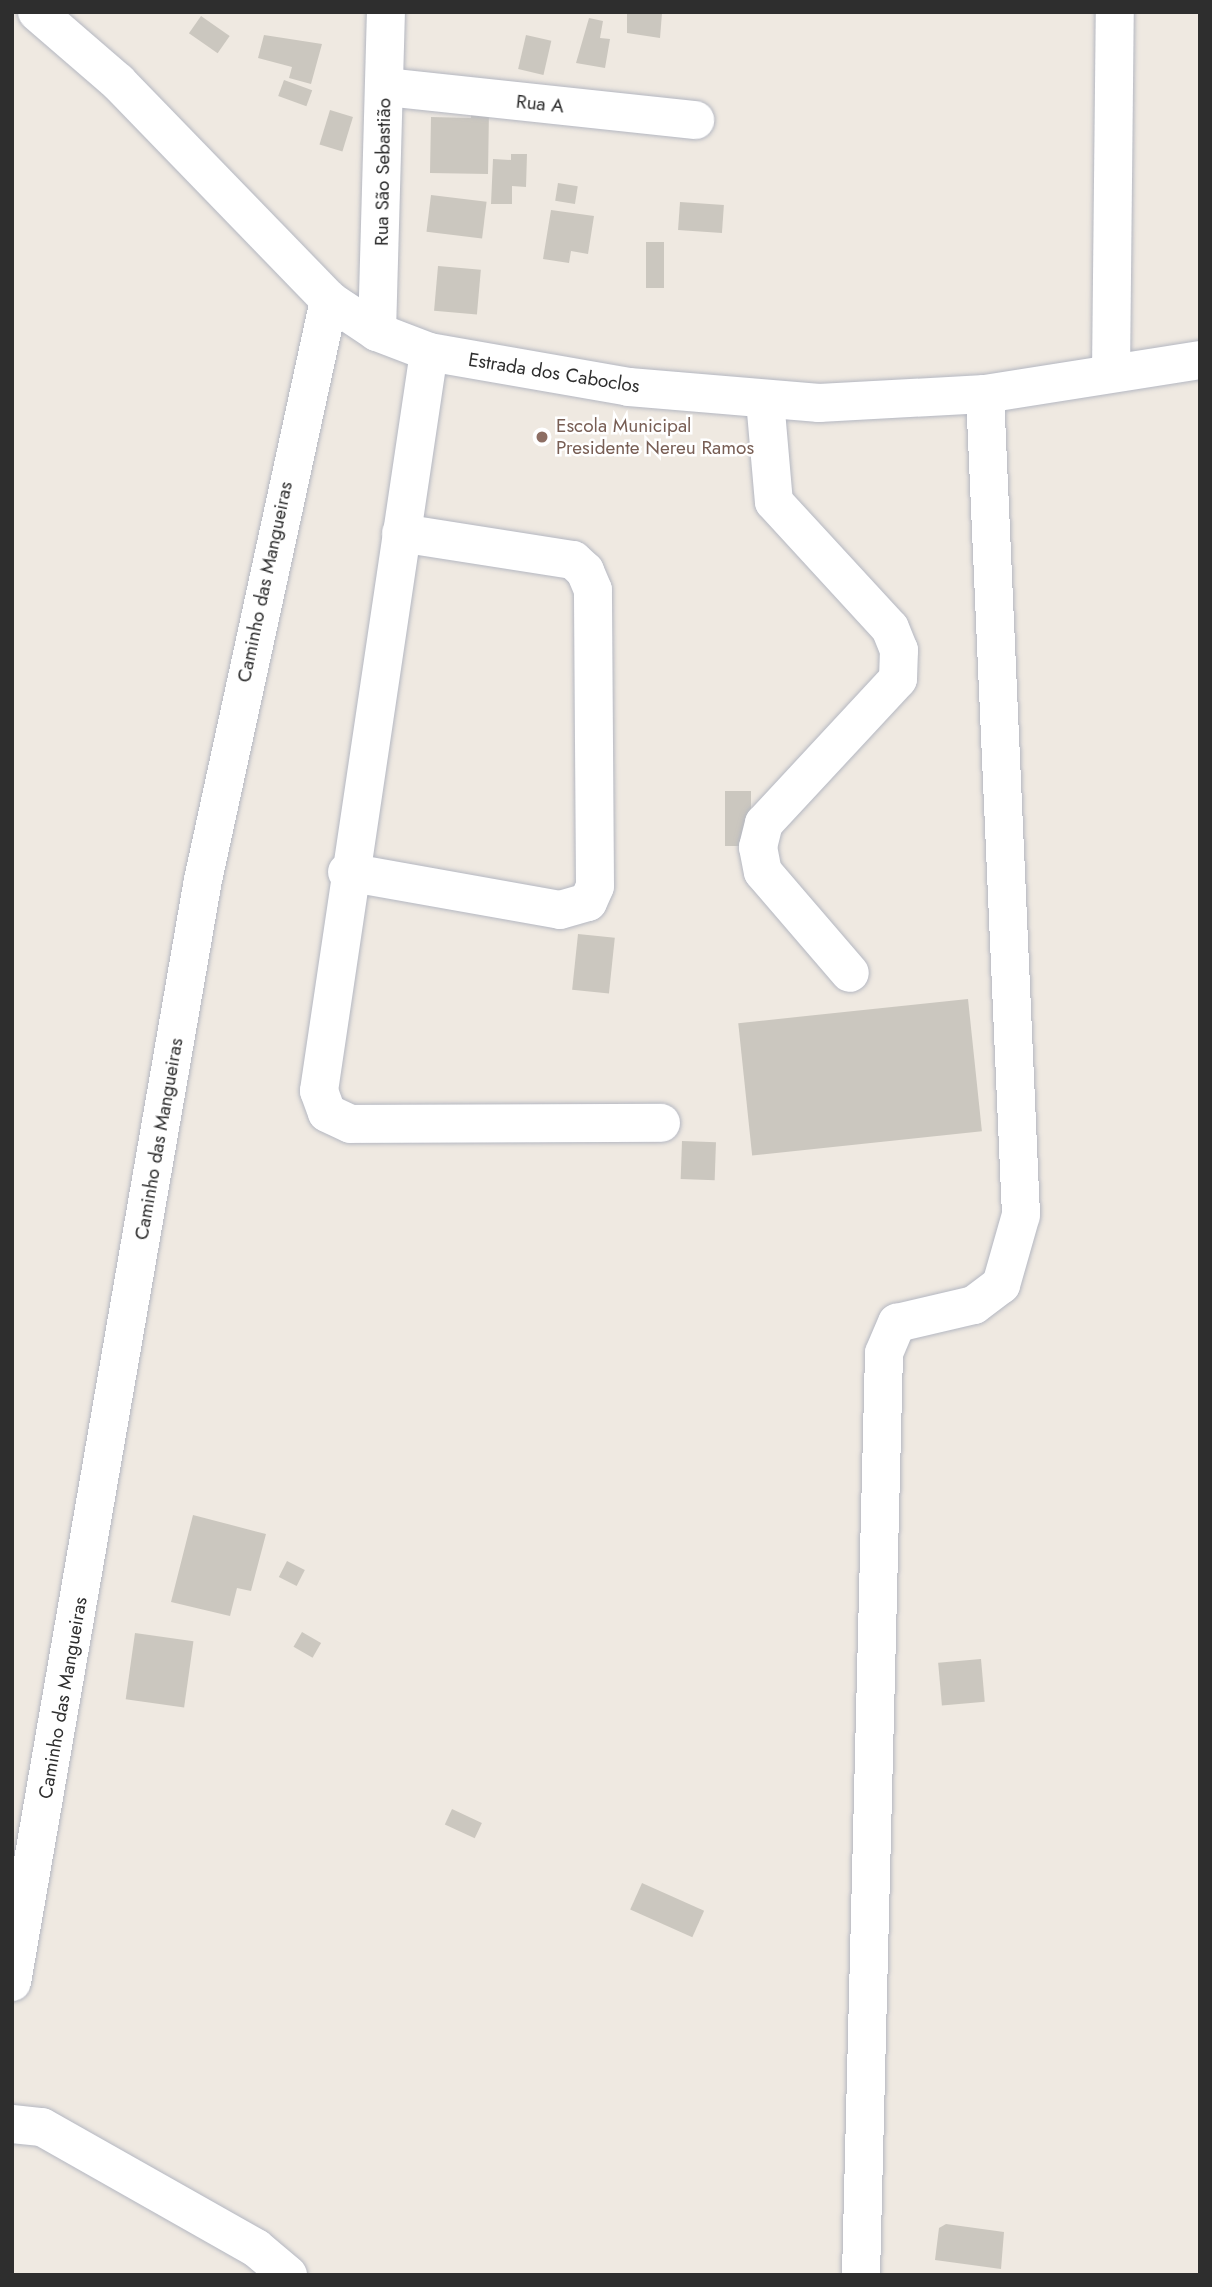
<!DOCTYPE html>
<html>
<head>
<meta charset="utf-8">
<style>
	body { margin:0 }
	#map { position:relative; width:1212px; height:2287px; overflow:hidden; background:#efe9e1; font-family:Jost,sans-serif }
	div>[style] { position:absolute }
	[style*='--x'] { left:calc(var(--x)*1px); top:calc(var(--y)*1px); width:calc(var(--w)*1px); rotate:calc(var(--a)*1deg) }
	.building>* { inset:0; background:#cbc7bf; transform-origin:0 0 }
	.roads { filter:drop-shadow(0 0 2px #b4b7c1) drop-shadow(0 0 2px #b4b7c1) }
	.minor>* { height:38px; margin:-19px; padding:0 19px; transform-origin:19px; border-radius:19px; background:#fff }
	.dots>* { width:19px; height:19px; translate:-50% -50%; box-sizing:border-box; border:4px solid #fff; border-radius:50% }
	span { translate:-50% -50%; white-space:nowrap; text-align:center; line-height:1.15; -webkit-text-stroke:5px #fff; paint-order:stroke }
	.street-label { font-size:19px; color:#2e2e2e }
	.education-label { font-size:19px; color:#785e54 }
	.left { translate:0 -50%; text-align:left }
	.frame { position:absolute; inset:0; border:14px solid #2e2e2e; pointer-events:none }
</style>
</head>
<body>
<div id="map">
	<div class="building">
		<div style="clip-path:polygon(627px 12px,662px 13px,660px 38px,627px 33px)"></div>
		<div style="left:201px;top:16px;width:35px;height:21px;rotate:35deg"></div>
		<div style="clip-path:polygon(589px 18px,603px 21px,600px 38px,610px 39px,605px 68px,576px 63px)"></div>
		<div style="clip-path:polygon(264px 35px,322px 44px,311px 84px,289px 78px,292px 67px,258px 58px)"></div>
		<div style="left:526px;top:35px;width:26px;height:35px;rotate:13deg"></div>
		<div style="left:284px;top:80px;width:30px;height:17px;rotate:20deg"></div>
		<div style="clip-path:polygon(471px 109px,489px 110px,488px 174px,430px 173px,431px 117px,471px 118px)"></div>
		<div style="left:330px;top:110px;width:24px;height:36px;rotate:17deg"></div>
		<div style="clip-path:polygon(511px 154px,527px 154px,526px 187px,512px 186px,512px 204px,491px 204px,493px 159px,511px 160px)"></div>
		<div style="left:558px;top:183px;width:20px;height:18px;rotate:9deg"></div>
		<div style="left:431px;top:195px;width:56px;height:37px;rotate:7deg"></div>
		<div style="left:680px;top:202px;width:44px;height:28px;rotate:4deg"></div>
		<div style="clip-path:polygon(551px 210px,594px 216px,588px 254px,571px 251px,569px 263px,543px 259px)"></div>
		<div style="left:646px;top:242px;width:18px;height:46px"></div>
		<div style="left:438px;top:266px;width:43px;height:45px;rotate:5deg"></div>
		<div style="left:751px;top:791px;width:55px;height:26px;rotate:90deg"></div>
		<div style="left:578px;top:934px;width:37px;height:56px;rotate:6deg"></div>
		<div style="left:968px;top:999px;width:133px;height:231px;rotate:84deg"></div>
		<div style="left:682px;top:1141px;width:34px;height:38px;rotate:2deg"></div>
		<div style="clip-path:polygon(193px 1515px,266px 1534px,251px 1591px,237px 1588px,230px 1616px,171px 1602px)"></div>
		<div style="left:287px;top:1561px;width:20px;height:18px;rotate:27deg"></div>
		<div style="left:302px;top:1632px;width:22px;height:17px;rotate:30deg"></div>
		<div style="left:135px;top:1633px;width:59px;height:67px;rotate:8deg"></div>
		<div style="left:981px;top:1659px;width:43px;height:43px;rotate:85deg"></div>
		<div style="left:452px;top:1809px;width:33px;height:17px;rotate:25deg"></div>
		<div style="left:642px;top:1883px;width:68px;height:29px;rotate:24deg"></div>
		<div style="clip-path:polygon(946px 2224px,1004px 2232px,1001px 2269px,935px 2260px,939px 2228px)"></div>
	</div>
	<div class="roads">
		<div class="minor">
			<div style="--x:37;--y:12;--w:107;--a:40.8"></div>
			<div style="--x:118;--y:82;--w:303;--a:45.9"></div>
			<div style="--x:329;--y:300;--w:58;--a:33.7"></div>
			<div style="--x:377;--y:332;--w:56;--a:21"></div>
			<div style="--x:429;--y:352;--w:203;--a:9.9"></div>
			<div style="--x:629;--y:387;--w:191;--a:4.8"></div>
			<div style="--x:819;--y:403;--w:166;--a:-3.1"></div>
			<div style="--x:985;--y:394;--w:218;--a:-9"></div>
			<div style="--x:385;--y:87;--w:312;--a:6.1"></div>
			<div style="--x:377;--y:332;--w:320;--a:-88.4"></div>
			<div style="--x:429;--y:352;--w:747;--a:98.47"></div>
			<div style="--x:319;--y:1091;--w:23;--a:70"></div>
			<div style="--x:327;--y:1113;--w:26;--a:25"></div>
			<div style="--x:351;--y:1124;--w:310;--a:-0.2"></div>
			<div style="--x:1111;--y:372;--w:360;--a:-89.4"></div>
			<div style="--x:765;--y:400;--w:102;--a:85"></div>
			<div style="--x:774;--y:502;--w:171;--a:47.4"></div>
			<div style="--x:890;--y:628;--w:24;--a:68"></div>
			<div style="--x:899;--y:650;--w:29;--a:92"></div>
			<div style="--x:898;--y:679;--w:197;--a:132.9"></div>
			<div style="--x:764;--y:823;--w:25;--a:104"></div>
			<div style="--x:758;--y:847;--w:25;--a:79"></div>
			<div style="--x:763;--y:872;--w:133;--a:49.3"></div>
			<div style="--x:347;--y:872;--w:216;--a:10.1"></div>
			<div style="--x:560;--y:910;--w:29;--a:-16"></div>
			<div style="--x:588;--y:902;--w:17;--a:-66"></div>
			<div style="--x:595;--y:886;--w:296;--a:-90.4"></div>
			<div style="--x:593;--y:590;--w:21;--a:-113"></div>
			<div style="--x:585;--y:571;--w:16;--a:-137"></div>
			<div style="--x:573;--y:560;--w:174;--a:-171.1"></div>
			<div style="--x:12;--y:1982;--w:1118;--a:-80.17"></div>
			<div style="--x:203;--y:880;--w:594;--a:-77.74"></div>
			<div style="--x:12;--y:2124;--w:30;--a:6"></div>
			<div style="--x:42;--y:2127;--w:246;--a:29.5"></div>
			<div style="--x:256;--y:2248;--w:42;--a:40.2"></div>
			<div style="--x:861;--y:2275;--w:922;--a:-88.57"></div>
			<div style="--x:884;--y:1353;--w:33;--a:-67"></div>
			<div style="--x:897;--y:1323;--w:79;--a:-13.2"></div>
			<div style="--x:974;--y:1305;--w:34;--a:-37"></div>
			<div style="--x:1001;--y:1285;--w:73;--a:-74.1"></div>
			<div style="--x:1021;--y:1215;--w:822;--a:-92.51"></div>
		</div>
	</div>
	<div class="dots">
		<div style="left:542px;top:437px;background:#8d6e63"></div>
	</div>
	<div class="street-label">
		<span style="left:540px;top:104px;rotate:6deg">Rua A</span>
		<span style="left:383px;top:172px;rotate:-89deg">Rua São Sebastião</span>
		<span style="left:554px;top:373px;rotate:9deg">Estrada dos Caboclos</span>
		<span style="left:265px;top:582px;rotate:-78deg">Caminho das Mangueiras</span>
		<span style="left:159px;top:1139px;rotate:-80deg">Caminho das Mangueiras</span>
		<span style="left:63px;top:1698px;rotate:-80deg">Caminho das Mangueiras</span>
	</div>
	<div class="education-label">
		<span class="left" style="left:556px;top:437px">Escola Municipal<br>Presidente Nereu Ramos</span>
	</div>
	<div class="frame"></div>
</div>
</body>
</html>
